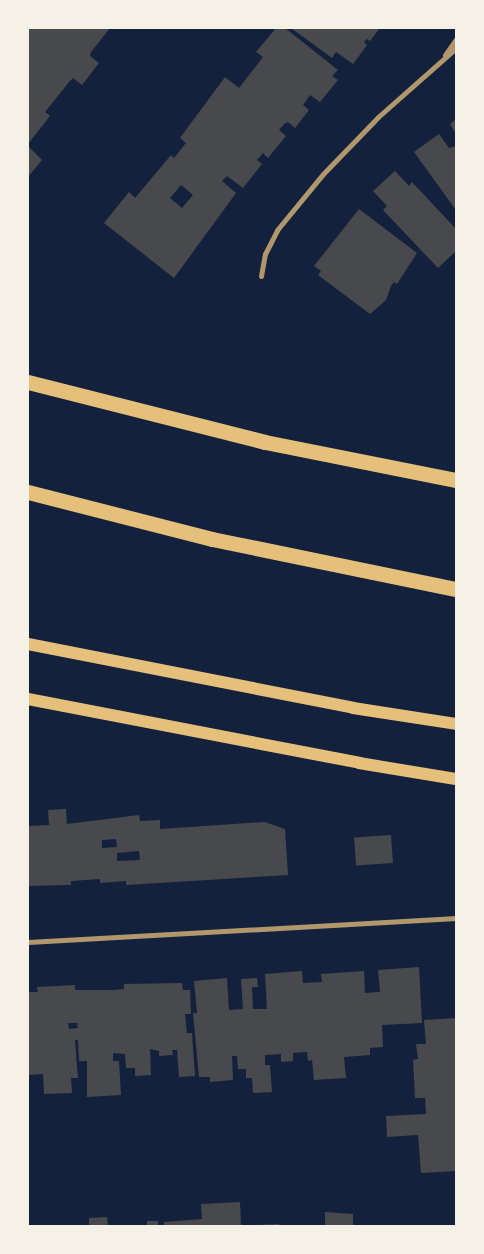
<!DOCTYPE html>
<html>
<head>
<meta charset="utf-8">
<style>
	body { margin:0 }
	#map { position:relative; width:484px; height:1254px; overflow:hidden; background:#14213d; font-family:"Sofia Sans Condensed",sans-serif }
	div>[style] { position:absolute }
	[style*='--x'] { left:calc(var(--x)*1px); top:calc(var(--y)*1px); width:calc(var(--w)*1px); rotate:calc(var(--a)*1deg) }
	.building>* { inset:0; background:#48494c; transform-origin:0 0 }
	.minor>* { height:5px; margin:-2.5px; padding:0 2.5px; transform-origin:2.5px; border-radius:2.5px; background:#b1986c }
	.primary>* { height:12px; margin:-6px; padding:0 6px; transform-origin:6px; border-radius:6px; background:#e5c07b }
	.motorway>* { height:15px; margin:-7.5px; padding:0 7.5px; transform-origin:7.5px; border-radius:7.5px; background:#e5c07b }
	span { translate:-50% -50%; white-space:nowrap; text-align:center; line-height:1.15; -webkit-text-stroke:4px #f6f1e7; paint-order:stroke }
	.frame { position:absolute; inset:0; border:29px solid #f6f1e7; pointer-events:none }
</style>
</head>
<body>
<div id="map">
	<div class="building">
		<div style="clip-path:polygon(28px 28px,110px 28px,91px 52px,90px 56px,99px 63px,82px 85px,73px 78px,69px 82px,45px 112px,50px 116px,28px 144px)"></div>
		<div style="clip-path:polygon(evenodd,276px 28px,285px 28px,338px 70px,332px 76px,338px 80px,320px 102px,310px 95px,303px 105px,309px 110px,295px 128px,288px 122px,284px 124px,279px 130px,286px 136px,268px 158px,263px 153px,257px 160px,262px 164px,243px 188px,227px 176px,222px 181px,236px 193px,174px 278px,104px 223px,129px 192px,135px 198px,171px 155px,174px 158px,186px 143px,180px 138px,225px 77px,239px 88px,263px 57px,256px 52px,276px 28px,181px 185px,193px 195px,182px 208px,170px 198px,181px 185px)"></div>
		<div style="clip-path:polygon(291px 28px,380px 28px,370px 41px,367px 39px,364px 42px,367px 45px,353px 64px,336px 52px,332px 58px)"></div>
		<div style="clip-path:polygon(456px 119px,456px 134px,450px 124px)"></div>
		<div style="clip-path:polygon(439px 134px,449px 148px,456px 146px,456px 210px,414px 152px)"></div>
		<div style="clip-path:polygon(28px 146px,42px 160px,28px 177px)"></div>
		<div style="clip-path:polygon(395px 171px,409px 186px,412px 182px,456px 229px,456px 251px,438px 268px,383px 210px,387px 206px,373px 191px)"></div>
		<div style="clip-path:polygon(359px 209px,417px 253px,397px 284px,394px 282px,391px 286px,386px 300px,370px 314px,318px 275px,321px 271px,314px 266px)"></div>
		<div style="clip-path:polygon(evenodd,66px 809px,67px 824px,139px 815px,140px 821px,160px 820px,160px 829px,265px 822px,285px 829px,288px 875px,126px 885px,126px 881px,100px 883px,100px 879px,71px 881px,71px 885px,28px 886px,28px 826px,49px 825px,48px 810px,66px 809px,116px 839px,117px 847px,102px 848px,102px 840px,116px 839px,66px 809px,139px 851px,140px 860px,117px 861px,117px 853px,139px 851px)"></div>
		<div style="left:391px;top:835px;width:28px;height:37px;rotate:86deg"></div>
		<div style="clip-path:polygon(419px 967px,422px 1023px,382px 1025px,383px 1047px,370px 1048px,370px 1055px,344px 1057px,346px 1078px,314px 1080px,312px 1060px,308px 1061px,307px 1052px,293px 1053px,293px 1061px,281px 1062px,281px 1054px,265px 1055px,265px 1065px,270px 1065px,272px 1092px,253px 1093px,252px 1078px,246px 1078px,246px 1069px,238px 1069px,237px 1056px,232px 1056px,233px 1080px,210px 1082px,210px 1077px,199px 1077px,193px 1013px,197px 1013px,194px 981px,227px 978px,229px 1010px,243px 1009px,241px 979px,257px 978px,258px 987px,252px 987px,253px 1009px,267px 1009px,265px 974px,302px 971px,303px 983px,322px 982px,321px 974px,364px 971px,365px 993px,380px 992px,378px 970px)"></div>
		<div style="clip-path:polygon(evenodd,182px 983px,183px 990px,190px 990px,191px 1014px,185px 1014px,187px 1033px,192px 1033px,195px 1076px,179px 1077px,177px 1050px,172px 1050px,173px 1055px,159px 1056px,159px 1051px,150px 1049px,151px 1075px,135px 1076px,135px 1068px,126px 1068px,125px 1054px,113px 1053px,113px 1061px,119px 1061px,121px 1095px,87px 1097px,87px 1061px,79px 1061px,78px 1040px,75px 1040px,78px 1078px,71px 1078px,72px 1093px,44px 1094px,43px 1074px,28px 1075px,28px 992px,38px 992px,37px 987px,75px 985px,75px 990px,114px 990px,124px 989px,124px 984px,182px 983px,68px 1023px,77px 1023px,78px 1028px,69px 1029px,68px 1023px)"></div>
		<div style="clip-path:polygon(456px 1018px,456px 1171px,421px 1173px,418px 1135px,387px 1137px,386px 1116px,426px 1114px,425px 1098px,415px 1098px,413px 1060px,418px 1059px,416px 1044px,426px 1044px,424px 1020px)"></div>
		<div style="clip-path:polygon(240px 1202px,241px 1226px,164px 1226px,164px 1222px,202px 1219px,201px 1204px)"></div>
		<div style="clip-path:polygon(325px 1212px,353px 1214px,353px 1226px,325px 1226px)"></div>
		<div style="clip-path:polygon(107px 1217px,108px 1226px,89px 1226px,89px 1218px)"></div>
		<div style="left:147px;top:1221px;width:11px;height:5px"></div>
		<div style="clip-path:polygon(279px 1224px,279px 1226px,255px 1226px,255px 1225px)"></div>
	</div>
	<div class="minor">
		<div style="--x:445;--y:55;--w:19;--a:-55"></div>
		<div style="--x:261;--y:276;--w:22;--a:-80"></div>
		<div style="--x:265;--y:254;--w:27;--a:-63"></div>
		<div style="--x:277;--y:230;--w:72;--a:-50.6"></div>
		<div style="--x:323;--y:174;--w:79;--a:-46"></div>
		<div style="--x:378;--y:117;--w:104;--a:-41.5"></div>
		<div style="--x:28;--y:942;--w:429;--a:-3.2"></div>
	</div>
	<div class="primary">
		<div style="--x:28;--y:644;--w:331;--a:11.1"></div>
		<div style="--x:353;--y:708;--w:104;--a:8.8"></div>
		<div style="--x:28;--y:699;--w:337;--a:10.9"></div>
		<div style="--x:359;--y:763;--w:98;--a:9.4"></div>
	</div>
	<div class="motorway">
		<div style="--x:28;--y:382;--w:244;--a:14.2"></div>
		<div style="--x:265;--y:442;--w:195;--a:11.3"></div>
		<div style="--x:28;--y:492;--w:190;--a:14.3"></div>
		<div style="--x:212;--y:539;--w:249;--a:11.6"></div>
	</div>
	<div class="frame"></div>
</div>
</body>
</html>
